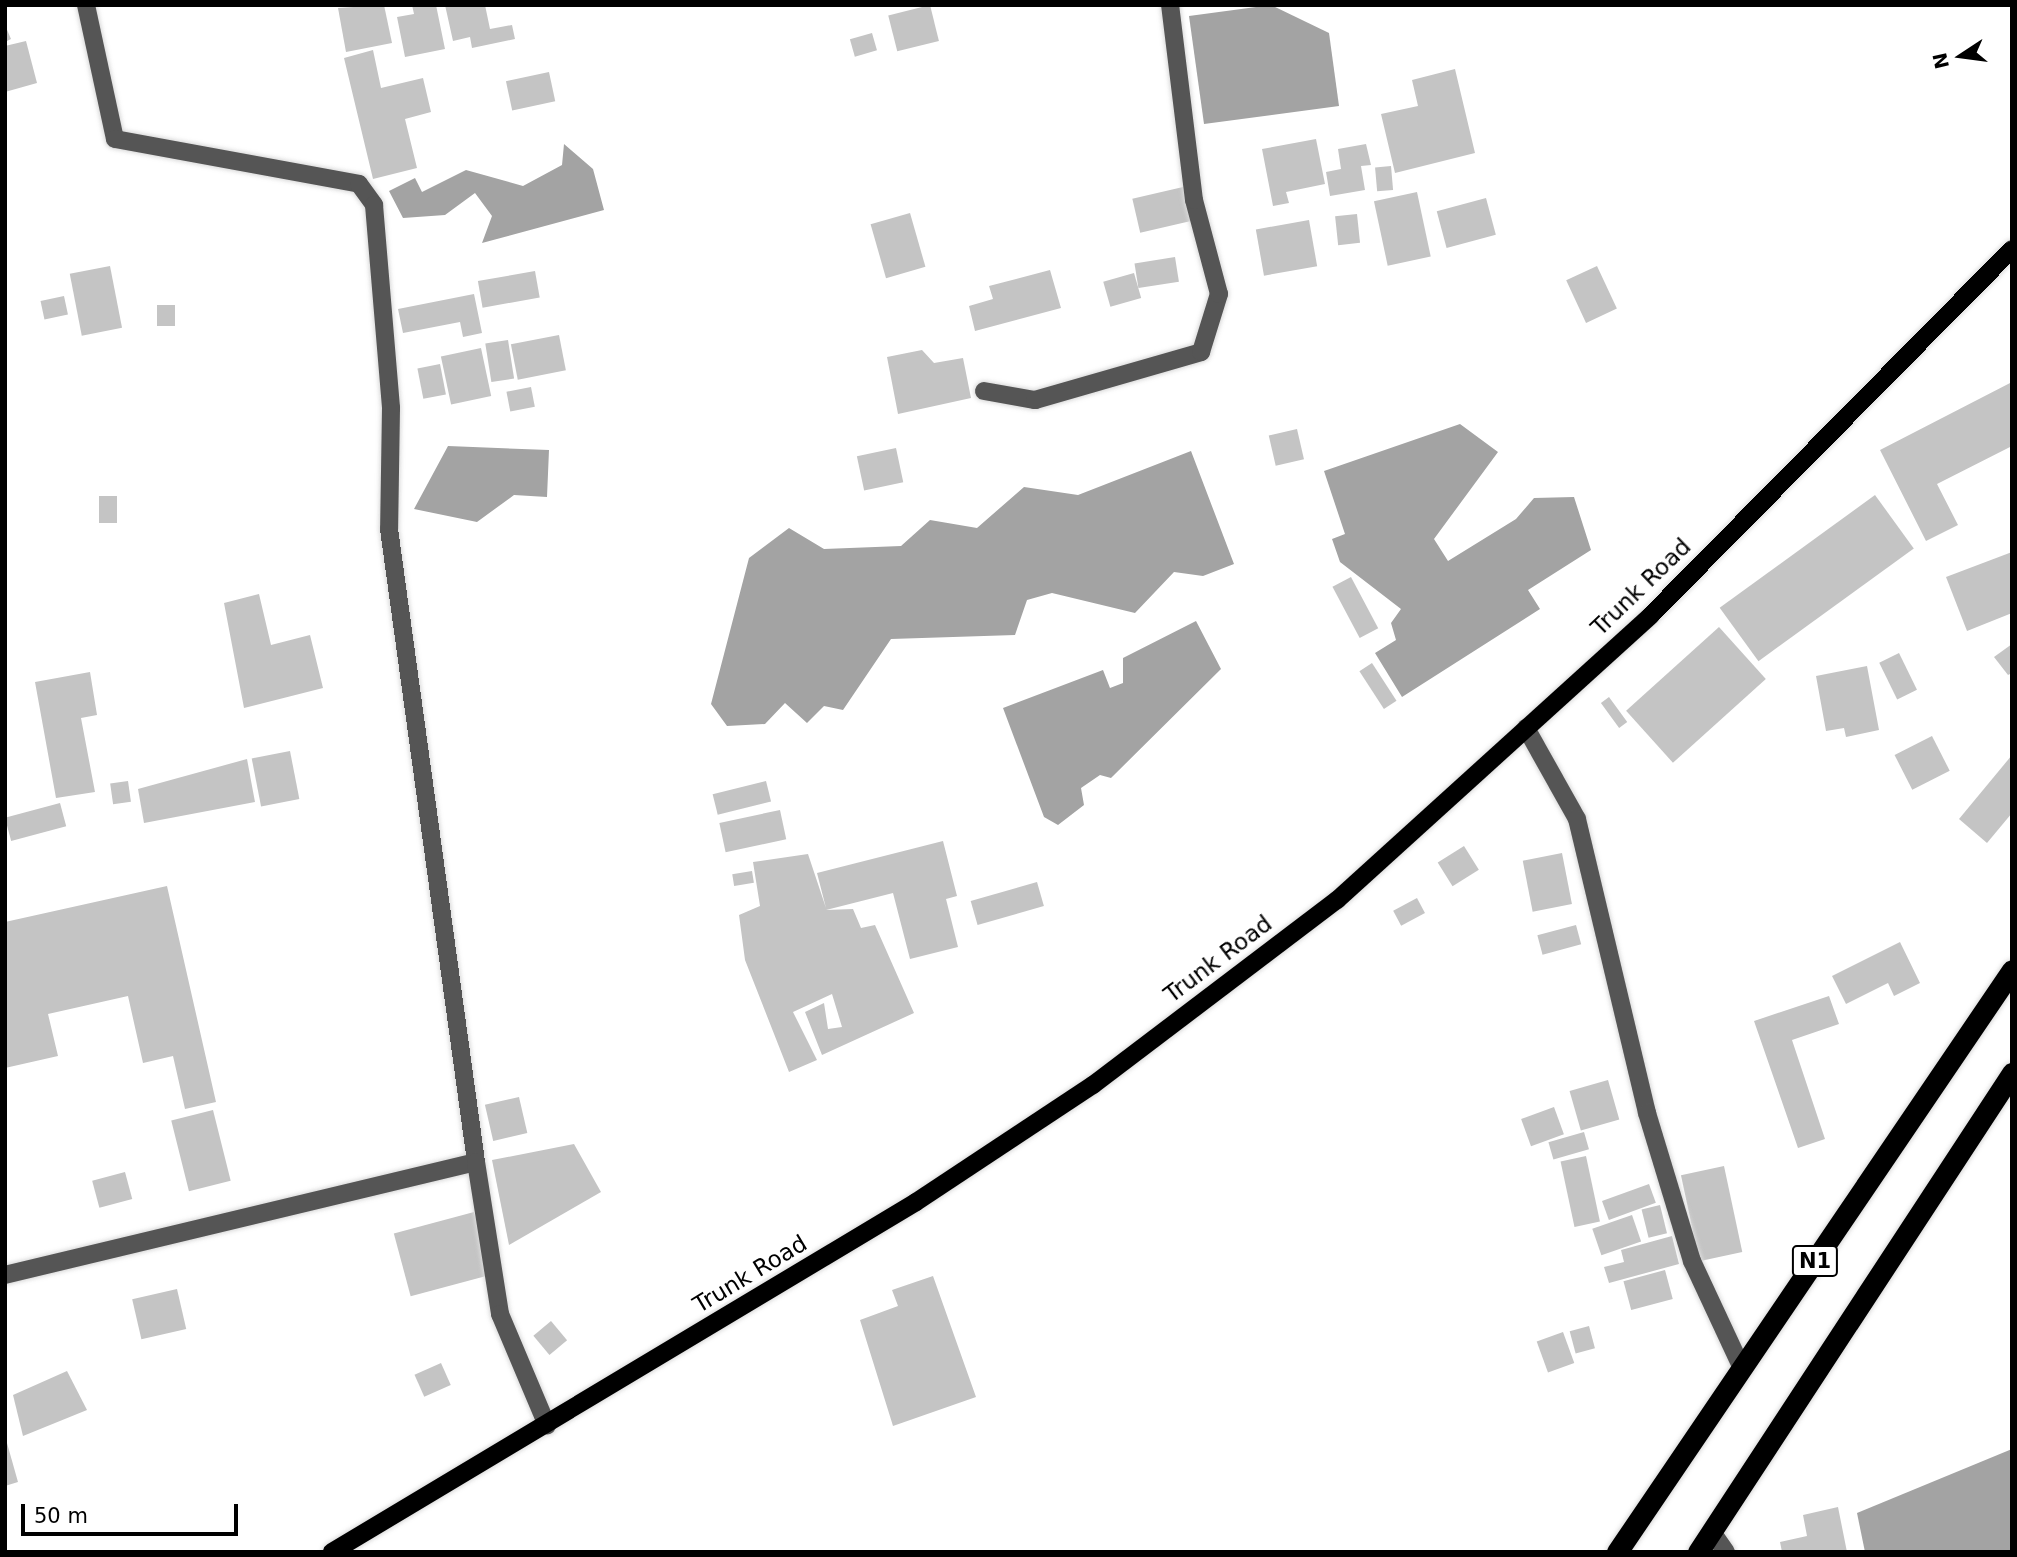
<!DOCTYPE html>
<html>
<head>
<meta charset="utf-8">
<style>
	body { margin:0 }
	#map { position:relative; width:2017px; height:1557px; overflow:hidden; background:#fff; font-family:"DejaVu Sans",sans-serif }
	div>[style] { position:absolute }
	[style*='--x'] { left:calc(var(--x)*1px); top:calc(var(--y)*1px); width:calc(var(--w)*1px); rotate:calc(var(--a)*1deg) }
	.water>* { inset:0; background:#a3a3a3 }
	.building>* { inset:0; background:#c4c4c4; transform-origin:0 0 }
	.roads { filter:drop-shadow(0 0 2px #dbdbdb) drop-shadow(0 0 2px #dbdbdb) }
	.minor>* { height:18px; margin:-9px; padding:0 9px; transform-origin:9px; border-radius:9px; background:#555 }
	.major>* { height:18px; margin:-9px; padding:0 9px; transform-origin:9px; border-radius:9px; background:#000 }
	.highway>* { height:21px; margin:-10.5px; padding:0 10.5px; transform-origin:10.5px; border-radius:10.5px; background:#000 }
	span { translate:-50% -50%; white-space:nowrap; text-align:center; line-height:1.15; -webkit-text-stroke:7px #fff; paint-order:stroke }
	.shield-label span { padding:2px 5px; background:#fff; border:2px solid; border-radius:5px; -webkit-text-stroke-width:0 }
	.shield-label { font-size:21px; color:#000; font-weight:700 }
	.street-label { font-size:23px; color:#000 }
	.frame { position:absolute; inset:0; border:7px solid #000; pointer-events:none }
	.north { position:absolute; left:1926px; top:21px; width:70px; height:70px; -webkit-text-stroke:5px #fff; paint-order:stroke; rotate:257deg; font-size:19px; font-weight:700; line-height:28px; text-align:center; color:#000 }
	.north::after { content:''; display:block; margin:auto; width:24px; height:32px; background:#000; clip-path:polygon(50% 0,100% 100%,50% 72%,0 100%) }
	.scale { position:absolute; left:21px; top:1504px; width:217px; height:32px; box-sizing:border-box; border:4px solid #000; border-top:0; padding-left:9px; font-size:21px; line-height:24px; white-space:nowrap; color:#000; -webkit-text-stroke:5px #fff; paint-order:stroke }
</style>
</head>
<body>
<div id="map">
	<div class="water">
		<div style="clip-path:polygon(1271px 5px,1329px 33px,1339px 106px,1204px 124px,1189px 16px)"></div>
		<div style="clip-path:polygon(564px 144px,593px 169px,604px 210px,482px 243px,492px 216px,475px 193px,445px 215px,403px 218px,389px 191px,415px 178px,422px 192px,466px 170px,523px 186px,562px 165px)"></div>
		<div style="clip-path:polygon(1460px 424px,1498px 452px,1434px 539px,1448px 561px,1516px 519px,1534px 498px,1574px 497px,1591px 550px,1528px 590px,1540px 609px,1402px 697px,1375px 653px,1396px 640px,1391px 623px,1401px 609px,1340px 562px,1332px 539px,1345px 534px,1324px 471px)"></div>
		<div style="clip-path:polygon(448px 446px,549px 450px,547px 497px,514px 495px,477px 522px,414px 509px)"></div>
		<div style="clip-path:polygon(1191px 451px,1234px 564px,1203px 576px,1174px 572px,1135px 613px,1052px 593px,1027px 600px,1015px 635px,891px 639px,843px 710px,824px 706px,807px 723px,785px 703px,765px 724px,727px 726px,711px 704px,749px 558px,789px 528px,824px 549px,901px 546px,930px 520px,977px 528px,1024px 487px,1078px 495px)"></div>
		<div style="clip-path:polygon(1196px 621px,1221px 669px,1111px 778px,1100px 775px,1081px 788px,1084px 805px,1058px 825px,1044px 817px,1003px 708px,1103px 670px,1110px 688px,1123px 683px,1123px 658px)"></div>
		<div style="clip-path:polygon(2012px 1449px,2012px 1552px,1865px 1552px,1857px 1513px)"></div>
	</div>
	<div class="building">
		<div style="clip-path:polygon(384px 5px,392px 43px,346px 52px,338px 8px)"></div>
		<div style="clip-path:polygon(412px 5px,436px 5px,445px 49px,405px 57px,397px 17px,414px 14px)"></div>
		<div style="clip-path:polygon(445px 5px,485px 5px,490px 29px,512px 25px,515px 39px,472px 48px,470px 37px,453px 41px)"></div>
		<div style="left:930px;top:5px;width:37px;height:43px;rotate:76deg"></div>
		<div style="clip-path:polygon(5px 25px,11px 39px,5px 42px)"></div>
		<div style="left:872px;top:33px;width:18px;height:23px;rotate:74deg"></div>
		<div style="clip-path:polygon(26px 41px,37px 83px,5px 92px,5px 46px)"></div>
		<div style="clip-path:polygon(373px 50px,381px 88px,423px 78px,431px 112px,405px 119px,417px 168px,373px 179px,344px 58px)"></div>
		<div style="clip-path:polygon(1455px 69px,1475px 153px,1395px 173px,1381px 114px,1418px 106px,1412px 80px)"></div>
		<div style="left:549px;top:72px;width:30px;height:44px;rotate:78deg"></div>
		<div style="clip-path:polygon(1316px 139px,1325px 184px,1286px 192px,1289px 203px,1273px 206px,1262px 149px)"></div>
		<div style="clip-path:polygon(1366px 144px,1371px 165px,1361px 166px,1365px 190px,1330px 196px,1326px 172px,1341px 169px,1338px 149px)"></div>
		<div style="left:1391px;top:166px;width:24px;height:16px;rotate:85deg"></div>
		<div style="left:1183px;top:187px;width:35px;height:52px;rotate:77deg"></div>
		<div style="left:1417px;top:192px;width:66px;height:44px;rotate:78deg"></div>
		<div style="left:1486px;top:198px;width:38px;height:51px;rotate:75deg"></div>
		<div style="left:910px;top:213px;width:56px;height:41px;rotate:74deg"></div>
		<div style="left:1357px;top:214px;width:29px;height:22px;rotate:84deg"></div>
		<div style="left:1309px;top:220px;width:47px;height:54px;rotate:80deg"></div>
		<div style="left:1175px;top:257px;width:25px;height:41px;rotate:81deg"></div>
		<div style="left:110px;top:266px;width:63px;height:41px;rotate:79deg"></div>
		<div style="left:1597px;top:266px;width:47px;height:34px;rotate:65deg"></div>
		<div style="clip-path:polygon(1050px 270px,1061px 308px,975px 331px,969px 306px,993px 299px,989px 286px)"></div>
		<div style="left:535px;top:271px;width:27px;height:58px;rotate:80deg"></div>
		<div style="left:1134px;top:273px;width:26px;height:32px;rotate:74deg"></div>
		<div style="clip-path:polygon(474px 294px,482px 333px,463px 337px,460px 322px,403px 333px,398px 309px)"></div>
		<div style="left:64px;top:296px;width:19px;height:24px;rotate:78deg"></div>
		<div style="left:157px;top:305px;width:18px;height:21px"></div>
		<div style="left:559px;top:335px;width:36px;height:49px;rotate:79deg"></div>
		<div style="left:508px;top:340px;width:39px;height:23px;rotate:81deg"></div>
		<div style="left:481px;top:348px;width:49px;height:41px;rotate:78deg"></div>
		<div style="clip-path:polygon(922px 350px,934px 363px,963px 358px,971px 398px,898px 414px,887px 357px)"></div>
		<div style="left:440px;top:364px;width:31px;height:23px;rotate:79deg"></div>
		<div style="clip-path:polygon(2012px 382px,2012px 446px,1937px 484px,1958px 525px,1926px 541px,1880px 450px)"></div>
		<div style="left:531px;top:387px;width:20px;height:25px;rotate:79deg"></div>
		<div style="left:1297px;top:429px;width:31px;height:29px;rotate:77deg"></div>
		<div style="left:896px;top:448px;width:35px;height:40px;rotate:78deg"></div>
		<div style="left:1875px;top:495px;width:66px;height:192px;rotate:54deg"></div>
		<div style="left:99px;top:496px;width:18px;height:27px"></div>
		<div style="clip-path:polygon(2012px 552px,2012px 613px,1967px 631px,1946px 577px)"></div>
		<div style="left:1351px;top:577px;width:58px;height:21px;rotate:62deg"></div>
		<div style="clip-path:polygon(259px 594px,271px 645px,310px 635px,323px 688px,244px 708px,224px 603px)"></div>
		<div style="left:1719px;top:627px;width:70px;height:125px;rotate:48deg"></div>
		<div style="clip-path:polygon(2012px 644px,2012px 673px,2008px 675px,1994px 657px)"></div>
		<div style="left:1899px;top:653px;width:41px;height:22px;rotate:64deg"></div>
		<div style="left:1372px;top:663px;width:45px;height:15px;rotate:57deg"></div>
		<div style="clip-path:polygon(1867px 666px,1879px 730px,1846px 737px,1844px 728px,1826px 731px,1816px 676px)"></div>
		<div style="clip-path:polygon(90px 672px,97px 715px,81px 718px,95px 792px,56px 798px,35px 682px)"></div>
		<div style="left:1609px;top:697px;width:31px;height:10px;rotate:54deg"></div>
		<div style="left:1932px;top:736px;width:39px;height:42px;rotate:63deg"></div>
		<div style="left:290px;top:751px;width:49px;height:39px;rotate:79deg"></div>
		<div style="clip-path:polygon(2012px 755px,2012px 813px,1987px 843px,1959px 819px)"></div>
		<div style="clip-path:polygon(247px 759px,255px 802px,144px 823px,138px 789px)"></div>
		<div style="left:128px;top:781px;width:21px;height:18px;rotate:82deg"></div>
		<div style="left:766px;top:781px;width:21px;height:55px;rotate:76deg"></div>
		<div style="left:60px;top:803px;width:24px;height:57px;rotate:75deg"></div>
		<div style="left:780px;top:810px;width:30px;height:62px;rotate:78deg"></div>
		<div style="clip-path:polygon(943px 841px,957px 896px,946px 899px,958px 947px,910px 959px,893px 893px,826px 910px,853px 909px,861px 928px,875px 925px,914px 1013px,822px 1055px,805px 1012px,824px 1003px,828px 1029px,842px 1027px,832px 994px,793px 1012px,817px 1060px,789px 1072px,745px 960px,739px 915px,760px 906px,753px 862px,808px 854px,826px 908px,817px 873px)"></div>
		<div style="left:1464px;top:846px;width:28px;height:31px;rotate:58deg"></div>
		<div style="left:1562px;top:853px;width:52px;height:40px;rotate:79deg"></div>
		<div style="left:752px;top:871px;width:12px;height:20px;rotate:81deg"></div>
		<div style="left:1037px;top:882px;width:25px;height:69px;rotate:74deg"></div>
		<div style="clip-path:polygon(167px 886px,216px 1102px,185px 1109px,173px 1056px,143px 1063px,128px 996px,48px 1014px,58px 1056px,5px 1068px,5px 922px)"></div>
		<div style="left:1417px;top:898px;width:17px;height:27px;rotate:62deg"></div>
		<div style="left:1576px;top:925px;width:20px;height:40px;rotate:75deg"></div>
		<div style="clip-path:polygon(1900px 942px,1920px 983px,1894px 996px,1888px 983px,1846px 1004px,1832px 976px)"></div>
		<div style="clip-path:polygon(1829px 996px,1839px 1024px,1792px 1040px,1825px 1139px,1798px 1148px,1754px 1021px)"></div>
		<div style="left:1608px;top:1080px;width:41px;height:40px;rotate:74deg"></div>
		<div style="left:519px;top:1097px;width:37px;height:35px;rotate:77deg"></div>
		<div style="left:1554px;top:1107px;width:29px;height:35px;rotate:70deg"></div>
		<div style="left:213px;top:1110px;width:73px;height:43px;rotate:76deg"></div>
		<div style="left:1584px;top:1132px;width:18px;height:37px;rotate:74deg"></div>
		<div style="clip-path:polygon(574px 1144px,601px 1192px,509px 1245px,492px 1160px)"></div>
		<div style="left:1586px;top:1156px;width:67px;height:26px;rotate:78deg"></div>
		<div style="left:1724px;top:1166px;width:88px;height:44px;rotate:78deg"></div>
		<div style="left:125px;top:1172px;width:28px;height:34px;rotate:75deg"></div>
		<div style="left:1649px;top:1184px;width:20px;height:50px;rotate:70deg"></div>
		<div style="left:1660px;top:1205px;width:29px;height:19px;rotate:76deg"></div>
		<div style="left:474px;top:1212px;width:65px;height:83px;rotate:75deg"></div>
		<div style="left:1632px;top:1215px;width:28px;height:42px;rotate:71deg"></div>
		<div style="clip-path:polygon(1672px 1236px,1679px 1264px,1609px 1283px,1604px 1267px,1624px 1262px,1621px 1250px)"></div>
		<div style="left:1665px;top:1270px;width:30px;height:43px;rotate:75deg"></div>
		<div style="clip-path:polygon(933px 1276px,976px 1397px,893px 1426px,860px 1320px,898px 1306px,892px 1290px)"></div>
		<div style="left:177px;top:1289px;width:41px;height:46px;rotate:77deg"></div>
		<div style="left:551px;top:1321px;width:25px;height:23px;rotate:50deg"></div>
		<div style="left:1589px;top:1326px;width:23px;height:20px;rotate:75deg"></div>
		<div style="left:1563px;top:1332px;width:33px;height:28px;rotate:70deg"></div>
		<div style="left:441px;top:1363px;width:24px;height:29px;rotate:66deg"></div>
		<div style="clip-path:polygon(67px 1371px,87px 1410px,23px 1436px,13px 1395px)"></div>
		<div style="clip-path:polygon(5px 1436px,18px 1482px,5px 1486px)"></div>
		<div style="clip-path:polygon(1838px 1507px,1847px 1552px,1782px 1552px,1780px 1542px,1807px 1536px,1803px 1515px)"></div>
	</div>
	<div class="roads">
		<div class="minor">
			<div style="--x:86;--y:5;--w:137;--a:77.8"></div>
			<div style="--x:115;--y:139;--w:248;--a:10.4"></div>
			<div style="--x:359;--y:184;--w:26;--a:54"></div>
			<div style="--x:374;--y:205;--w:204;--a:85.2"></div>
			<div style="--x:391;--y:408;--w:121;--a:90.9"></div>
			<div style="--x:389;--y:529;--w:639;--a:82.17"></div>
			<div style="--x:984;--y:391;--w:52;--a:10"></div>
			<div style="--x:1035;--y:400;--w:173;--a:-16.1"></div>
			<div style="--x:1201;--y:352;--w:61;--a:-72.8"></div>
			<div style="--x:1219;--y:294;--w:97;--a:-104.9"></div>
			<div style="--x:1194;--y:200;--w:196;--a:-97"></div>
			<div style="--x:1526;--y:728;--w:104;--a:60.7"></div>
			<div style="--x:1577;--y:819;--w:302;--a:76.6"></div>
			<div style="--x:1647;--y:1113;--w:155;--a:73.1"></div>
			<div style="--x:1692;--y:1261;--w:118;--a:65"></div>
			<div style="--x:5;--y:1275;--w:484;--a:-13.5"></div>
			<div style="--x:476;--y:1162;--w:154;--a:81"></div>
			<div style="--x:500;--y:1314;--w:121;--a:67.1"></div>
			<div style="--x:1712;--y:1532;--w:24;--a:55"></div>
		</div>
		<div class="major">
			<div style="--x:332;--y:1552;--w:681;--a:-30.93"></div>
			<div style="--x:916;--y:1202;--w:212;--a:-33.5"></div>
			<div style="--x:1093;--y:1085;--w:306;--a:-37.2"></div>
			<div style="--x:1337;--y:900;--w:423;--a:-42.2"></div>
			<div style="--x:1650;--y:616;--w:515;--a:-45.39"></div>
		</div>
		<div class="highway">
			<div style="--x:1617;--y:1552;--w:703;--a:-55.84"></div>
			<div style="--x:1698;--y:1552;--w:573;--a:-56.75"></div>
		</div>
	</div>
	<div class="shield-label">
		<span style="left:1815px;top:1261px">N1</span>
	</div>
	<div class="street-label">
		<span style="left:1641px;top:587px;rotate:-44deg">Trunk Road</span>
		<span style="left:1218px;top:959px;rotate:-37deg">Trunk Road</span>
		<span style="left:750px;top:1274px;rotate:-31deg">Trunk Road</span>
	</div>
	<div class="frame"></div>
	<div class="north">N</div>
	<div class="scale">50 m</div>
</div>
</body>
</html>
